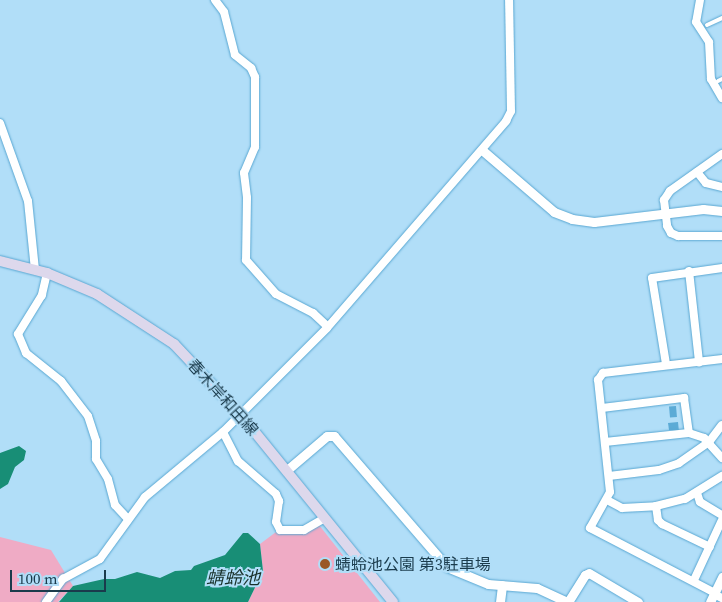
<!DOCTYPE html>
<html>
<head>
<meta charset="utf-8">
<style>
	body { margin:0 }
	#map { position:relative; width:722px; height:602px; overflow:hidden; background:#b1def8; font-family:"Source Serif 4","Noto Sans JP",serif }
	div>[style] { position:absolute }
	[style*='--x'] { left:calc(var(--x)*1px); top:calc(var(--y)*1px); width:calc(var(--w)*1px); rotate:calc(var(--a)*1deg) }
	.green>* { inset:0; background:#efabc5 }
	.water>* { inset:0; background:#188e76 }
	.building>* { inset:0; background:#5cabd6; transform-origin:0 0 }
	.roads { filter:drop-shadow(0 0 1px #59a7d2) drop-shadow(0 0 1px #59a7d2) }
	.service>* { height:4px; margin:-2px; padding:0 2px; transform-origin:2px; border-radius:2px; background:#fff }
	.minor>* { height:8px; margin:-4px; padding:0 4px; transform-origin:4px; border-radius:4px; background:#fff }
	.tertiary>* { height:9px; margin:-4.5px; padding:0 4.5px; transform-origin:4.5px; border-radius:4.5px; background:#fff }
	.secondary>* { height:10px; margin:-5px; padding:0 5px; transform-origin:5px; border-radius:5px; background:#ddd8ec }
	.dots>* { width:14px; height:14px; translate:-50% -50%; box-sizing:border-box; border:2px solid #b1def8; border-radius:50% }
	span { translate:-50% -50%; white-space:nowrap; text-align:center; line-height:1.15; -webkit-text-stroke:4px #b1def8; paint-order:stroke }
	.street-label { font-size:16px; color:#1a3b4c }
	.poi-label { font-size:16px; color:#1a3b4c }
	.left { translate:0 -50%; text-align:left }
	.water-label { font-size:18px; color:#183029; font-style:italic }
	.scale { position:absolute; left:10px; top:570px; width:96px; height:22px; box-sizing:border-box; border:2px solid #1a3b4c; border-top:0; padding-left:6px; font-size:15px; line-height:18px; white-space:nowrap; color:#1a3b4c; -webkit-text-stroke:4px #b1def8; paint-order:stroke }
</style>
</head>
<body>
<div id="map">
	<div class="green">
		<div style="clip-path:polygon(319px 525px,380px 602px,248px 602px,263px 571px,260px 544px,276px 532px,299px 534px)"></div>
		<div style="clip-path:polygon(0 537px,51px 550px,73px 586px,58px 602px,0 602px)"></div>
	</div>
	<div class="water">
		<div style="clip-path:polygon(19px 446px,26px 451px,24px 460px,15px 467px,8px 484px,0 489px,0 453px)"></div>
		<div style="clip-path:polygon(243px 533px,248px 533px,260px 544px,263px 571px,248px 602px,59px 602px,73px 586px,104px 579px,115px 579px,137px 572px,160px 578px,175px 571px,191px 570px,194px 566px,225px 555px)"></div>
	</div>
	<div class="building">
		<div style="left:676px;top:406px;width:11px;height:7px;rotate:85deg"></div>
		<div style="clip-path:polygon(678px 422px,679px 432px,669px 430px,668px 423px)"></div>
	</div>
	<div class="roads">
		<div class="service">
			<div style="--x:707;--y:25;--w:17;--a:-25"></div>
			<div style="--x:718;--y:81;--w:4;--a:-27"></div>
		</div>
		<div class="minor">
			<div style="--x:215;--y:0;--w:15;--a:53"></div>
			<div style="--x:224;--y:12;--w:44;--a:75.7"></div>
			<div style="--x:235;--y:55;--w:21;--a:39"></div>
			<div style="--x:251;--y:68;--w:10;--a:66"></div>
			<div style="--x:255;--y:77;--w:70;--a:90"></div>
			<div style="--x:255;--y:147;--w:28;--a:113"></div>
			<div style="--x:244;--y:173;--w:25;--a:83"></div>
			<div style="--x:247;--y:198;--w:62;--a:90.9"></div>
			<div style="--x:246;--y:260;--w:45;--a:48.6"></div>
			<div style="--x:276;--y:294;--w:42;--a:27.2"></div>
			<div style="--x:313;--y:313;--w:18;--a:43"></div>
			<div style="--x:700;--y:0;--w:22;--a:100"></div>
			<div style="--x:696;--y:22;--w:24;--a:57"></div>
			<div style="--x:709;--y:42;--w:37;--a:87"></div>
			<div style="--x:711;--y:79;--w:22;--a:60"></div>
			<div style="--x:0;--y:123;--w:83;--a:70.3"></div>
			<div style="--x:28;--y:201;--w:69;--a:84.2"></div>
			<div style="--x:722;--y:154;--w:64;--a:144.6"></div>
			<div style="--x:670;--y:191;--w:11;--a:124"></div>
			<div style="--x:664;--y:200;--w:26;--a:83"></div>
			<div style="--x:667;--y:226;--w:8;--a:60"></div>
			<div style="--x:671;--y:233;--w:8;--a:23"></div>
			<div style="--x:678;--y:236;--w:44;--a:0"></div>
			<div style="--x:697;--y:172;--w:14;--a:51"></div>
			<div style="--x:706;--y:183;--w:16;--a:14"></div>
			<div style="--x:689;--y:271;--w:92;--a:83.7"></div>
			<div style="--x:47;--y:273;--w:23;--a:103"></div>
			<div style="--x:42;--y:295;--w:46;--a:121.6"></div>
			<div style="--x:18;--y:334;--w:21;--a:67"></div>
			<div style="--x:26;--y:353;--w:45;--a:38.7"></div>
			<div style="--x:61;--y:381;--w:44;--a:52.4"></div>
			<div style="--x:88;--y:416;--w:26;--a:72"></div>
			<div style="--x:96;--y:441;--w:18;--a:90"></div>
			<div style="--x:96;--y:459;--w:23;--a:59"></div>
			<div style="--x:108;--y:479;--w:27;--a:75"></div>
			<div style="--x:115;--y:505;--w:18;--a:47"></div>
			<div style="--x:666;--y:364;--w:87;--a:-99.2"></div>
			<div style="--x:652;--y:278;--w:71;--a:-8.1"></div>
			<div style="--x:602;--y:408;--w:83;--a:-7"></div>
			<div style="--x:684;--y:398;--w:35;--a:82"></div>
			<div style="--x:223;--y:432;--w:33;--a:63"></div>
			<div style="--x:238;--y:461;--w:50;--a:41"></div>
			<div style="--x:276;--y:494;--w:8;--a:67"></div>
			<div style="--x:279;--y:501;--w:21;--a:98"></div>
			<div style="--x:276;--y:522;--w:9;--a:63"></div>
			<div style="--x:280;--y:530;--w:24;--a:0"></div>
			<div style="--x:304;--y:530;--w:24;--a:-30"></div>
			<div style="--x:605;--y:442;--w:84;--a:-6.1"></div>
			<div style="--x:689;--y:433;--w:16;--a:18"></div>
			<div style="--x:704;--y:438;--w:27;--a:48"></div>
			<div style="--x:609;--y:476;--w:50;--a:-6.8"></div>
			<div style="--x:659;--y:470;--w:21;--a:-19"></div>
			<div style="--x:679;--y:463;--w:37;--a:-35"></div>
			<div style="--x:709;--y:442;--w:21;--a:-53"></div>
			<div style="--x:697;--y:493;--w:9;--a:72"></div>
			<div style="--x:700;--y:502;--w:26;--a:31"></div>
			<div style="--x:607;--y:500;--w:17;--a:28"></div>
			<div style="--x:622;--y:508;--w:34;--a:-3"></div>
			<div style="--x:656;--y:506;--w:30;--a:-14"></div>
			<div style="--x:685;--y:499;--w:44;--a:-31.9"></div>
			<div style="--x:656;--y:506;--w:14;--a:82"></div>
			<div style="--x:658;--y:520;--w:6;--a:45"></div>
			<div style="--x:662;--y:524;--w:53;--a:25.6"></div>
			<div style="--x:694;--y:580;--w:66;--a:-65"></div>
			<div style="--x:715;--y:593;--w:141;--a:-152.5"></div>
			<div style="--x:590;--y:528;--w:41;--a:-60.9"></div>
			<div style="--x:610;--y:492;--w:113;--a:-96.1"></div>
			<div style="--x:598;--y:380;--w:9;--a:-54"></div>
			<div style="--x:603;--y:373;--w:120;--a:-6.7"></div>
			<div style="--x:714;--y:594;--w:9;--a:27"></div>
			<div style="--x:46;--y:602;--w:29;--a:-54"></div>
			<div style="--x:63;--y:579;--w:42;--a:-28.4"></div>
			<div style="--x:100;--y:559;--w:77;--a:-54"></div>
			<div style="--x:145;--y:497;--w:102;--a:-39.8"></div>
			<div style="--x:223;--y:432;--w:147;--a:-45"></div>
			<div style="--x:327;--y:328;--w:274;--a:-49.1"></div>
			<div style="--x:506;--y:121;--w:11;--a:-63"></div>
			<div style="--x:511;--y:111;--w:111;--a:-91"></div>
		</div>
		<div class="tertiary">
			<div style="--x:482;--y:150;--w:95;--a:40.7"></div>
			<div style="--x:554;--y:212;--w:19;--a:21"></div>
			<div style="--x:572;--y:219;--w:22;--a:8"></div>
			<div style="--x:594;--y:222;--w:110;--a:-6.8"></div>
			<div style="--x:703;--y:209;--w:19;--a:6"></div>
			<div style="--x:287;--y:470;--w:52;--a:-40.4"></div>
			<div style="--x:327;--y:436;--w:7;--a:0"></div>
			<div style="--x:334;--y:436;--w:173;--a:49.2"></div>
			<div style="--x:447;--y:567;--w:44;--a:22.5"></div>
			<div style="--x:488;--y:584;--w:49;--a:4.7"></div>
			<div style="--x:537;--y:588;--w:33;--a:25"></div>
			<div style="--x:500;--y:602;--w:17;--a:-83"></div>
			<div style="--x:568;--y:602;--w:32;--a:-58"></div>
			<div style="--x:585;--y:575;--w:4;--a:-27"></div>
			<div style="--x:589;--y:573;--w:57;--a:30.6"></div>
			<div style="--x:710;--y:602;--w:28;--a:-64"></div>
		</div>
		<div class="secondary">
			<div style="--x:0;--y:261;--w:49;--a:14.3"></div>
			<div style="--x:47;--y:273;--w:54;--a:22.8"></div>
			<div style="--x:97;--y:294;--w:92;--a:33"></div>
			<div style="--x:174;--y:344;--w:98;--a:46.7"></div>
			<div style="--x:241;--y:415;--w:241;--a:50.9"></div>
		</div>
	</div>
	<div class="dots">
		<div style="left:325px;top:564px;background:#9a5826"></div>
	</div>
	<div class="street-label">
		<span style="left:223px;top:397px;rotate:48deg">春木岸和田線</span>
	</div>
	<div class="poi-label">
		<span class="left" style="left:335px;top:564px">蜻蛉池公園 第3駐車場</span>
	</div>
	<div class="water-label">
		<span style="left:233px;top:578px">蜻蛉池</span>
	</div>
	<div class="scale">100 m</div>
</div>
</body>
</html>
